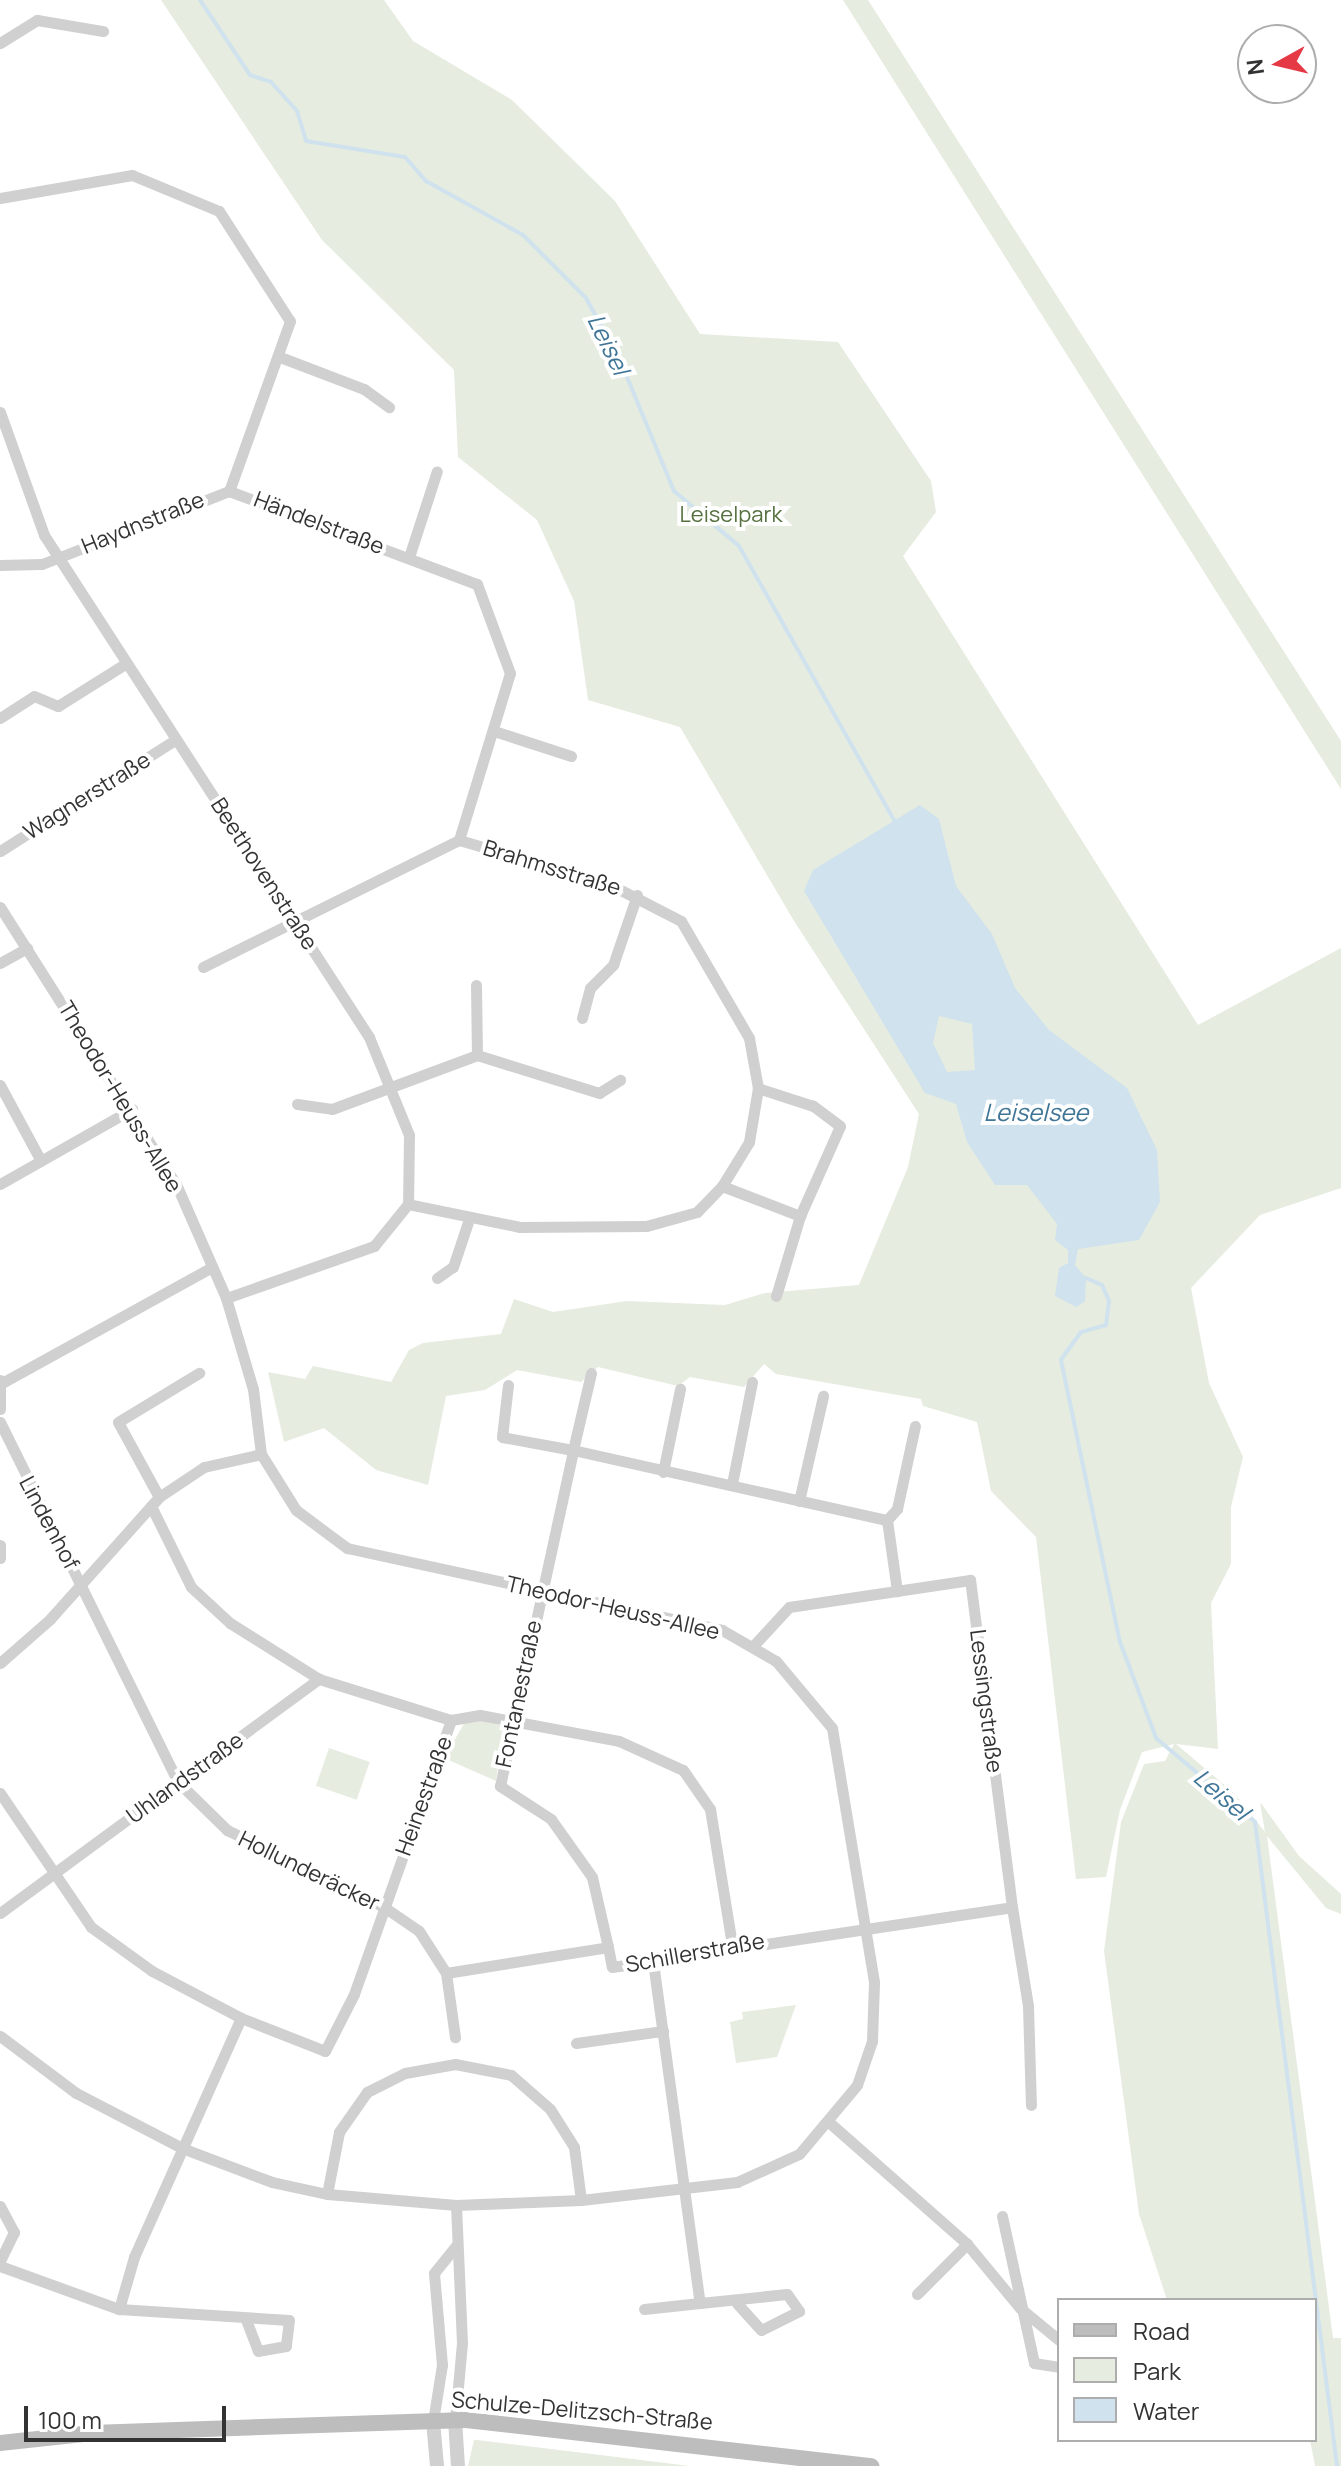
<!DOCTYPE html>
<html>
<head>
<meta charset="utf-8">
<style>
	body { margin:0 }
	#map { position:relative; width:1341px; height:2466px; overflow:hidden; background:#fff; font-family:Manrope,sans-serif }
	div>[style] { position:absolute }
	[style*='--x'] { left:calc(var(--x)*1px); top:calc(var(--y)*1px); width:calc(var(--w)*1px); rotate:calc(var(--a)*1deg) }
	.green>* { inset:0; background:#e6ecdf; transform-origin:0 0 }
	.water>* { inset:0; background:#cfe2ee }
	.stream>* { height:4px; margin:-2px; padding:0 2px; transform-origin:2px; border-radius:2px; background:#cfe2ee }
	.minor>* { height:11px; margin:-5.5px; padding:0 5.5px; transform-origin:5.5px; border-radius:5.5px; background:#d0d0d0 }
	.tertiary>* { height:14px; margin:-7px; padding:0 7px; transform-origin:7px; border-radius:7px; background:#d0d0d0 }
	.secondary>* { height:16px; margin:-8px; padding:0 8px; transform-origin:8px; border-radius:8px; background:#bdbdbd }
	span { translate:-50% -50%; white-space:nowrap; text-align:center; line-height:1.15; -webkit-text-stroke:8px #fff; paint-order:stroke }
	.park-label { font-size:22px; color:#56703f }
	.street-label { font-size:22px; color:#333 }
	.water-label { font-size:24px; color:#3f7597; font-style:italic }
	.legend { position:absolute; left:1057px; top:2298px; width:260px; height:144px; box-sizing:border-box; background:#fff; border:2px solid #adadad; margin:0; padding:10px 14px; list-style:none; font-size:24px; color:#333 }
	.legend li { display:flex; align-items:center; gap:16px; height:40px }
	.legend b { width:40px; border:2px solid #adadad }
	.north { position:absolute; left:1237px; top:24px; width:80px; height:80px; box-sizing:border-box; background:#fff; border:2px solid #adadad; border-radius:50%; rotate:262deg; font-size:22px; font-weight:700; line-height:32px; text-align:center; color:#333 }
	.north::after { content:''; display:block; margin:auto; width:28px; height:36px; background:#e63946; clip-path:polygon(50% 0,100% 100%,50% 72%,0 100%) }
	.scale { position:absolute; left:24px; top:2406px; width:202px; height:36px; box-sizing:border-box; border:4px solid #333; border-top:0; padding-left:10px; font-size:24px; line-height:28px; white-space:nowrap; color:#333; -webkit-text-stroke:6px #fff; paint-order:stroke }
</style>
</head>
<body>
<div id="map">
	<div class="green">
		<div style="clip-path:polygon(161px 0,384px 0,413px 41px,512px 100px,615px 201px,700px 334px,838px 342px,931px 481px,936px 512px,903px 556px,1198px 1025px,1341px 948px,1341px 1188px,1260px 1215px,1191px 1288px,1209px 1383px,1243px 1457px,1231px 1507px,1231px 1564px,1211px 1603px,1218px 1749px,1176px 1744px,1234px 1793px,1265px 1832px,1260px 1802px,1299px 1856px,1341px 1894px,1341px 1914px,1326px 1908px,1267px 1836px,1333px 2338px,1341px 2338px,1341px 2466px,1315px 2466px,1310px 2440px,1315px 2300px,1167px 2300px,1139px 2214px,1104px 1951px,1121px 1822px,1144px 1764px,1165px 1761px,1174px 1744px,1142px 1752px,1120px 1810px,1106px 1877px,1076px 1879px,1036px 1537px,991px 1491px,977px 1422px,923px 1406px,921px 1399px,776px 1374px,764px 1364px,744px 1387px,690px 1377px,678px 1386px,598px 1367px,581px 1382px,517px 1370px,485px 1390px,446px 1396px,428px 1485px,376px 1470px,324px 1428px,284px 1442px,268px 1372px,305px 1379px,313px 1366px,391px 1382px,409px 1350px,423px 1343px,501px 1334px,514px 1299px,553px 1312px,627px 1301px,725px 1305px,765px 1293px,859px 1285px,908px 1167px,919px 1114px,794px 921px,680px 727px,588px 700px,574px 601px,537px 520px,458px 457px,454px 370px,322px 240px)"></div>
		<div style="clip-path:polygon(843px 0,868px 0,1341px 741px,1341px 789px)"></div>
		<div style="clip-path:polygon(485px 1719px,504px 1727px,496px 1781px,444px 1758px,465px 1722px)"></div>
		<div style="left:329px;top:1748px;width:43px;height:40px;rotate:19deg"></div>
		<div style="clip-path:polygon(796px 2005px,777px 2057px,736px 2063px,730px 2022px,743px 2019px,742px 2012px)"></div>
		<div style="clip-path:polygon(474px 2440px,477px 2440px,690px 2466px,468px 2466px)"></div>
	</div>
	<div class="water">
		<div style="clip-path:polygon(evenodd,920px 805px,939px 819px,956px 886px,992px 934px,1015px 988px,1049px 1030px,1127px 1088px,1157px 1150px,1160px 1202px,1139px 1240px,1078px 1249px,1075px 1265px,1086px 1278px,1085px 1301px,1076px 1307px,1055px 1296px,1059px 1268px,1068px 1263px,1068px 1250px,1055px 1240px,1057px 1224px,1027px 1185px,995px 1185px,967px 1142px,956px 1104px,925px 1093px,804px 891px,813px 870px,920px 805px,939px 1016px,972px 1024px,975px 1070px,947px 1072px,933px 1043px,939px 1016px)"></div>
	</div>
	<div class="stream">
		<div style="--x:200;--y:0;--w:90;--a:56.3"></div>
		<div style="--x:250;--y:75;--w:22;--a:18"></div>
		<div style="--x:271;--y:82;--w:39;--a:48"></div>
		<div style="--x:297;--y:111;--w:31;--a:73"></div>
		<div style="--x:306;--y:141;--w:100;--a:9.2"></div>
		<div style="--x:405;--y:157;--w:32;--a:49"></div>
		<div style="--x:426;--y:181;--w:111;--a:29.1"></div>
		<div style="--x:523;--y:235;--w:89;--a:45"></div>
		<div style="--x:586;--y:298;--w:71;--a:61.3"></div>
		<div style="--x:620;--y:360;--w:142;--a:67.6"></div>
		<div style="--x:674;--y:491;--w:85;--a:40.2"></div>
		<div style="--x:739;--y:546;--w:321;--a:60.5"></div>
		<div style="--x:1086;--y:1278;--w:17;--a:24"></div>
		<div style="--x:1102;--y:1285;--w:17;--a:66"></div>
		<div style="--x:1109;--y:1301;--w:24;--a:97"></div>
		<div style="--x:1106;--y:1325;--w:26;--a:164"></div>
		<div style="--x:1081;--y:1332;--w:34;--a:126"></div>
		<div style="--x:1061;--y:1360;--w:288;--a:78.2"></div>
		<div style="--x:1120;--y:1642;--w:103;--a:69.4"></div>
		<div style="--x:1156;--y:1738;--w:130;--a:40.3"></div>
		<div style="--x:1255;--y:1822;--w:649;--a:82.74"></div>
	</div>
	<div class="minor">
		<div style="--x:0;--y:43;--w:44;--a:-31.9"></div>
		<div style="--x:37;--y:20;--w:67;--a:9.5"></div>
		<div style="--x:0;--y:198;--w:134;--a:-9.9"></div>
		<div style="--x:132;--y:175;--w:94;--a:22.5"></div>
		<div style="--x:219;--y:211;--w:131;--a:57.2"></div>
		<div style="--x:290;--y:321;--w:181;--a:109.7"></div>
		<div style="--x:280;--y:357;--w:90;--a:20.9"></div>
		<div style="--x:364;--y:389;--w:31;--a:36"></div>
		<div style="--x:0;--y:412;--w:131;--a:70.3"></div>
		<div style="--x:44;--y:535;--w:598;--a:57.08"></div>
		<div style="--x:369;--y:1037;--w:106;--a:67.8"></div>
		<div style="--x:409;--y:1135;--w:69;--a:90.8"></div>
		<div style="--x:408;--y:1204;--w:54;--a:129"></div>
		<div style="--x:374;--y:1246;--w:157;--a:160.6"></div>
		<div style="--x:409;--y:557;--w:90;--a:-72"></div>
		<div style="--x:0;--y:565;--w:42;--a:-1.4"></div>
		<div style="--x:42;--y:564;--w:201;--a:-21.3"></div>
		<div style="--x:229;--y:491;--w:265;--a:20.6"></div>
		<div style="--x:477;--y:584;--w:95;--a:69.7"></div>
		<div style="--x:510;--y:673;--w:175;--a:107"></div>
		<div style="--x:0;--y:718;--w:40;--a:-32.9"></div>
		<div style="--x:34;--y:696;--w:26;--a:23"></div>
		<div style="--x:58;--y:706;--w:79;--a:-32.1"></div>
		<div style="--x:494;--y:731;--w:81;--a:18"></div>
		<div style="--x:0;--y:851;--w:207;--a:-32.4"></div>
		<div style="--x:0;--y:907;--w:328;--a:57.6"></div>
		<div style="--x:176;--y:1184;--w:124;--a:66.3"></div>
		<div style="--x:226;--y:1298;--w:95;--a:73.5"></div>
		<div style="--x:253;--y:1389;--w:65;--a:83"></div>
		<div style="--x:261;--y:1454;--w:66;--a:58"></div>
		<div style="--x:296;--y:1510;--w:64;--a:36.7"></div>
		<div style="--x:347;--y:1548;--w:384;--a:12.3"></div>
		<div style="--x:722;--y:1630;--w:62;--a:29.9"></div>
		<div style="--x:776;--y:1661;--w:87;--a:50.1"></div>
		<div style="--x:832;--y:1728;--w:258;--a:80.6"></div>
		<div style="--x:874;--y:1983;--w:58;--a:92"></div>
		<div style="--x:872;--y:2041;--w:46;--a:108.8"></div>
		<div style="--x:857;--y:2085;--w:90;--a:130"></div>
		<div style="--x:799;--y:2154;--w:68;--a:155.7"></div>
		<div style="--x:737;--y:2182;--w:157;--a:173.4"></div>
		<div style="--x:581;--y:2200;--w:125;--a:177.7"></div>
		<div style="--x:456;--y:2205;--w:129;--a:-175.1"></div>
		<div style="--x:327;--y:2194;--w:56;--a:-167.7"></div>
		<div style="--x:272;--y:2182;--w:96;--a:-159.3"></div>
		<div style="--x:182;--y:2148;--w:119;--a:-152.6"></div>
		<div style="--x:76;--y:2093;--w:95;--a:-143.1"></div>
		<div style="--x:0;--y:963;--w:31;--a:-29"></div>
		<div style="--x:203;--y:967;--w:286;--a:-26.4"></div>
		<div style="--x:459;--y:840;--w:154;--a:16.2"></div>
		<div style="--x:607;--y:883;--w:83;--a:27.2"></div>
		<div style="--x:681;--y:921;--w:135;--a:59.8"></div>
		<div style="--x:749;--y:1038;--w:51;--a:79.8"></div>
		<div style="--x:758;--y:1088;--w:55;--a:99.5"></div>
		<div style="--x:749;--y:1142;--w:52;--a:121.5"></div>
		<div style="--x:722;--y:1186;--w:36;--a:134"></div>
		<div style="--x:697;--y:1212;--w:53;--a:164.6"></div>
		<div style="--x:646;--y:1226;--w:126;--a:179.5"></div>
		<div style="--x:520;--y:1227;--w:114;--a:-168.4"></div>
		<div style="--x:476;--y:985;--w:70;--a:89.2"></div>
		<div style="--x:582;--y:1018;--w:31;--a:-75"></div>
		<div style="--x:590;--y:988;--w:33;--a:-45"></div>
		<div style="--x:613;--y:965;--w:74;--a:-71.1"></div>
		<div style="--x:0;--y:1085;--w:86;--a:61.7"></div>
		<div style="--x:297;--y:1104;--w:35;--a:8"></div>
		<div style="--x:332;--y:1109;--w:155;--a:-20.4"></div>
		<div style="--x:477;--y:1055;--w:128;--a:17.3"></div>
		<div style="--x:599;--y:1093;--w:25;--a:-32"></div>
		<div style="--x:0;--y:1184;--w:152;--a:-29.6"></div>
		<div style="--x:722;--y:1186;--w:84;--a:21"></div>
		<div style="--x:800;--y:1216;--w:98;--a:-66"></div>
		<div style="--x:840;--y:1126;--w:34;--a:-143"></div>
		<div style="--x:813;--y:1106;--w:58;--a:-161.9"></div>
		<div style="--x:437;--y:1278;--w:19;--a:-35"></div>
		<div style="--x:453;--y:1267;--w:47;--a:-71.6"></div>
		<div style="--x:776;--y:1296;--w:84;--a:-73.3"></div>
		<div style="--x:2;--y:1383;--w:240;--a:-28.9"></div>
		<div style="--x:508;--y:1385;--w:52;--a:96.6"></div>
		<div style="--x:502;--y:1437;--w:72;--a:10.4"></div>
		<div style="--x:573;--y:1450;--w:79;--a:-76.8"></div>
		<div style="--x:0;--y:1409;--w:29;--a:-90"></div>
		<div style="--x:0;--y:1422;--w:402;--a:63.7"></div>
		<div style="--x:178;--y:1782;--w:69;--a:44.4"></div>
		<div style="--x:227;--y:1830;--w:175;--a:26.1"></div>
		<div style="--x:384;--y:1907;--w:42;--a:34.4"></div>
		<div style="--x:419;--y:1931;--w:50;--a:57.3"></div>
		<div style="--x:446;--y:1973;--w:65;--a:82"></div>
		<div style="--x:663;--y:1472;--w:85;--a:-78.4"></div>
		<div style="--x:732;--y:1484;--w:104;--a:-78.9"></div>
		<div style="--x:159;--y:1497;--w:85;--a:-118.7"></div>
		<div style="--x:118;--y:1422;--w:95;--a:-31.2"></div>
		<div style="--x:799;--y:1501;--w:108;--a:-77.1"></div>
		<div style="--x:151;--y:1506;--w:90;--a:63.7"></div>
		<div style="--x:191;--y:1587;--w:53;--a:42.7"></div>
		<div style="--x:230;--y:1623;--w:105;--a:32.2"></div>
		<div style="--x:319;--y:1679;--w:138;--a:17.3"></div>
		<div style="--x:451;--y:1720;--w:29;--a:-10"></div>
		<div style="--x:480;--y:1715;--w:141;--a:10.6"></div>
		<div style="--x:619;--y:1741;--w:70;--a:24.4"></div>
		<div style="--x:683;--y:1770;--w:47;--a:55.3"></div>
		<div style="--x:710;--y:1809;--w:138;--a:80.8"></div>
		<div style="--x:887;--y:1520;--w:15;--a:-48"></div>
		<div style="--x:897;--y:1509;--w:85;--a:-77.8"></div>
		<div style="--x:0;--y:1545;--w:13;--a:90"></div>
		<div style="--x:0;--y:1663;--w:67;--a:-41.3"></div>
		<div style="--x:50;--y:1619;--w:164;--a:-48.2"></div>
		<div style="--x:159;--y:1497;--w:54;--a:-33.7"></div>
		<div style="--x:204;--y:1467;--w:58;--a:-12.8"></div>
		<div style="--x:0;--y:1793;--w:162;--a:55.8"></div>
		<div style="--x:91;--y:1927;--w:75;--a:35.8"></div>
		<div style="--x:152;--y:1971;--w:101;--a:27.8"></div>
		<div style="--x:1012;--y:1907;--w:100;--a:80.8"></div>
		<div style="--x:1028;--y:2006;--w:99;--a:88.3"></div>
		<div style="--x:0;--y:1913;--w:396;--a:-36.3"></div>
		<div style="--x:608;--y:1947;--w:72;--a:-102.9"></div>
		<div style="--x:592;--y:1877;--w:71;--a:-125.3"></div>
		<div style="--x:551;--y:1819;--w:61;--a:-147.1"></div>
		<div style="--x:500;--y:1786;--w:344;--a:-77.7"></div>
		<div style="--x:573;--y:1450;--w:322;--a:12.6"></div>
		<div style="--x:887;--y:1520;--w:72;--a:82"></div>
		<div style="--x:653;--y:1962;--w:344;--a:82.2"></div>
		<div style="--x:700;--y:2303;--w:87;--a:-5.9"></div>
		<div style="--x:787;--y:2294;--w:21;--a:55"></div>
		<div style="--x:799;--y:2311;--w:42;--a:153.4"></div>
		<div style="--x:761;--y:2330;--w:36;--a:-132"></div>
		<div style="--x:446;--y:1973;--w:164;--a:-9.1"></div>
		<div style="--x:608;--y:1947;--w:20;--a:79"></div>
		<div style="--x:612;--y:1967;--w:404;--a:-8.5"></div>
		<div style="--x:1012;--y:1907;--w:330;--a:-97.3"></div>
		<div style="--x:970;--y:1580;--w:183;--a:171.5"></div>
		<div style="--x:789;--y:1607;--w:52;--a:132.6"></div>
		<div style="--x:576;--y:2043;--w:88;--a:-7.9"></div>
		<div style="--x:831;--y:2124;--w:181;--a:41.4"></div>
		<div style="--x:967;--y:2244;--w:83;--a:50.4"></div>
		<div style="--x:1020;--y:2308;--w:50;--a:39.4"></div>
		<div style="--x:327;--y:2194;--w:63;--a:-79"></div>
		<div style="--x:339;--y:2132;--w:49;--a:-55"></div>
		<div style="--x:367;--y:2092;--w:42;--a:-26.6"></div>
		<div style="--x:405;--y:2073;--w:51;--a:-10.2"></div>
		<div style="--x:455;--y:2064;--w:57;--a:11.1"></div>
		<div style="--x:511;--y:2075;--w:52;--a:41.1"></div>
		<div style="--x:550;--y:2109;--w:45;--a:57.7"></div>
		<div style="--x:574;--y:2147;--w:53;--a:82.5"></div>
		<div style="--x:0;--y:2206;--w:30;--a:62"></div>
		<div style="--x:14;--y:2232;--w:32;--a:116"></div>
		<div style="--x:1002;--y:2216;--w:150;--a:77.7"></div>
		<div style="--x:1034;--y:2363;--w:25;--a:9"></div>
		<div style="--x:0;--y:2266;--w:127;--a:19.9"></div>
		<div style="--x:119;--y:2309;--w:170;--a:3.7"></div>
		<div style="--x:289;--y:2320;--w:26;--a:97"></div>
		<div style="--x:286;--y:2346;--w:28;--a:170"></div>
		<div style="--x:258;--y:2351;--w:34;--a:-111"></div>
		<div style="--x:917;--y:2294;--w:71;--a:-45"></div>
		<div style="--x:119;--y:2309;--w:54;--a:-73.9"></div>
		<div style="--x:134;--y:2257;--w:262;--a:-65.9"></div>
		<div style="--x:241;--y:2018;--w:90;--a:21.4"></div>
		<div style="--x:325;--y:2051;--w:64;--a:-63"></div>
		<div style="--x:354;--y:1994;--w:291;--a:-70.5"></div>
		<div style="--x:644;--y:2309;--w:56;--a:-6.1"></div>
		<div style="--x:455;--y:2420;--w:77;--a:-84.8"></div>
		<div style="--x:462;--y:2343;--w:138;--a:-92.5"></div>
		<div style="--x:433;--y:2421;--w:57;--a:-80.9"></div>
		<div style="--x:442;--y:2365;--w:92;--a:-95"></div>
		<div style="--x:434;--y:2273;--w:36;--a:-51"></div>
	</div>
	<div class="tertiary">
		<div style="--x:455;--y:2420;--w:46;--a:86.3"></div>
		<div style="--x:433;--y:2421;--w:45;--a:84.9"></div>
	</div>
	<div class="secondary">
		<div style="--x:0;--y:2443;--w:93;--a:-6.2"></div>
		<div style="--x:92;--y:2433;--w:374;--a:-2"></div>
		<div style="--x:466;--y:2420;--w:408;--a:6.5"></div>
	</div>
	<div class="park-label">
		<span style="left:731px;top:515px">Leiselpark</span>
	</div>
	<div class="street-label">
		<span style="left:143px;top:523px;rotate:-22deg">Haydnstraße</span>
		<span style="left:319px;top:523px;rotate:21deg">Händelstraße</span>
		<span style="left:87px;top:796px;rotate:-32deg">Wagnerstraße</span>
		<span style="left:552px;top:868px;rotate:17deg">Brahmsstraße</span>
		<span style="left:264px;top:874px;rotate:57deg">Beethovenstraße</span>
		<span style="left:120px;top:1097px;rotate:59deg">Theodor-Heuss-Allee</span>
		<span style="left:49px;top:1523px;rotate:62deg">Lindenhof</span>
		<span style="left:613px;top:1608px;rotate:13deg">Theodor-Heuss-Allee</span>
		<span style="left:519px;top:1694px;rotate:-78deg">Fontanestraße</span>
		<span style="left:986px;top:1701px;rotate:83deg">Lessingstraße</span>
		<span style="left:185px;top:1778px;rotate:-36deg">Uhlandstraße</span>
		<span style="left:424px;top:1796px;rotate:-70deg">Heinestraße</span>
		<span style="left:309px;top:1871px;rotate:26deg">Hollunderäcker</span>
		<span style="left:695px;top:1953px;rotate:-10deg">Schillerstraße</span>
		<span style="left:582px;top:2411px;rotate:5deg">Schulze-Delitzsch-Straße</span>
	</div>
	<div class="water-label">
		<span style="left:609px;top:344px;rotate:64deg">Leisel</span>
		<span style="left:1036px;top:1112px">Leiselsee</span>
		<span style="left:1222px;top:1794px;rotate:41deg">Leisel</span>
	</div>
	<ul class="legend">
	<li><b style="height:10px;background:#bdbdbd"></b>Road</li>
	<li><b style="height:22px;background:#e6ecdf"></b>Park</li>
	<li><b style="height:22px;background:#cfe2ee"></b>Water</li>
	</ul>
	<div class="north">N</div>
	<div class="scale">100 m</div>
</div>
</body>
</html>
